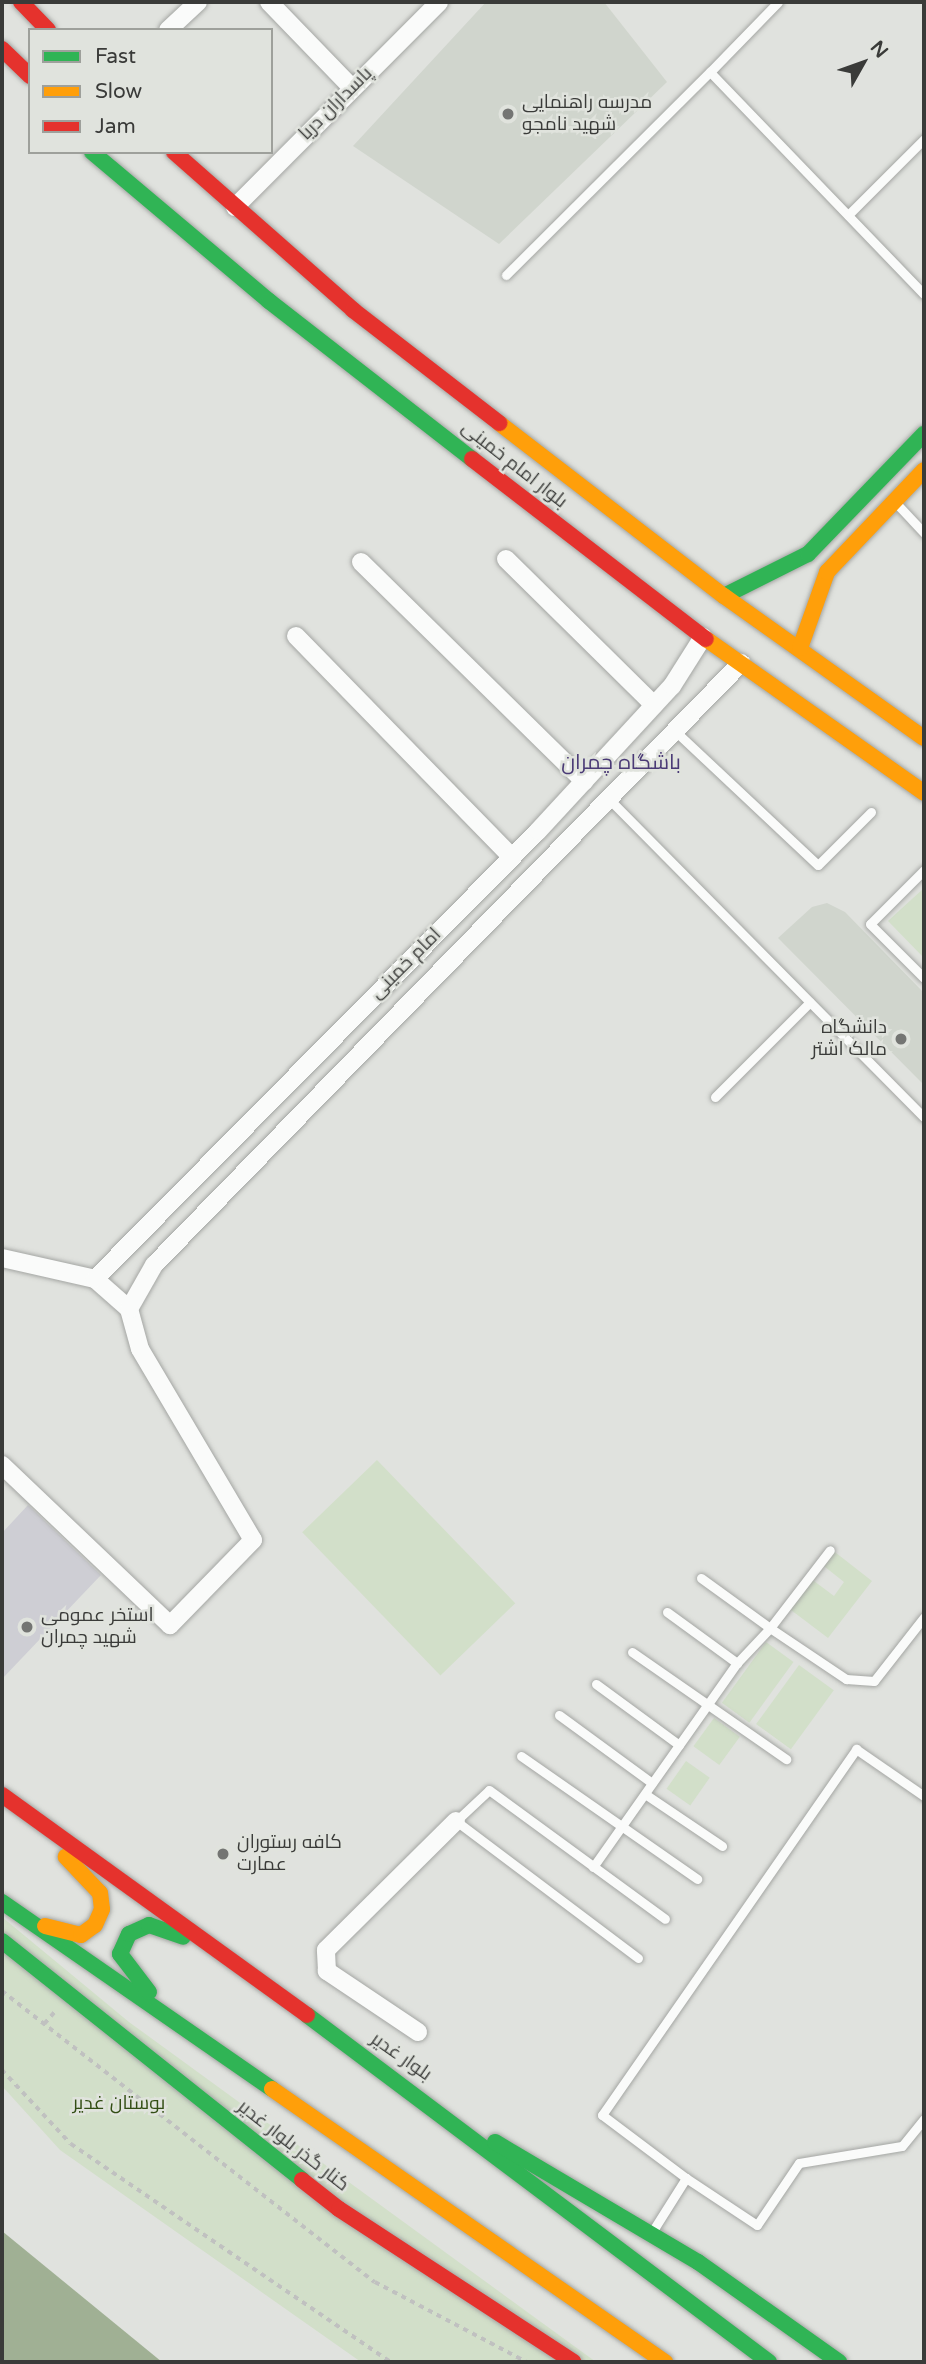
<!DOCTYPE html>
<html>
<head>
<meta charset="utf-8">
<style>
	body { margin:0 }
	#map { position:relative; width:926px; height:2364px; overflow:hidden; background:#e0e2de; font-family:"Varela Round",Cairo,sans-serif }
	div>[style] { position:absolute }
	[style*='--x'] { left:calc(var(--x)*1px); top:calc(var(--y)*1px); width:calc(var(--w)*1px); rotate:calc(var(--a)*1deg) }
	.built>* { inset:0; background:#d0d5cd }
	.green>* { inset:0; background:#d2dfc9; transform-origin:0 0 }
	.water>* { inset:0; background:#a0b094 }
	.building>* { inset:0; background:#ceced4 }
	.path>* { height:3.5px; margin-top:-1.75px; transform-origin:0; background:repeating-linear-gradient(90deg,#c0c1c0 0 5px,transparent 0 10px) }
	.roads { filter:drop-shadow(0 0 2px #a4a6a3) drop-shadow(0 0 2px #a4a6a3) }
	.lane>* { height:9px; margin:-4.5px; padding:0 4.5px; transform-origin:4.5px; border-radius:4.5px; background:#fafbfa }
	.street>* { height:18px; margin:-9px; padding:0 9px; transform-origin:9px; border-radius:9px; background:#fafbfa }
	.fast>* { height:16px; margin:-8px; padding:0 8px; transform-origin:8px; border-radius:8px; background:#30b455 }
	.slow>* { height:16px; margin:-8px; padding:0 8px; transform-origin:8px; border-radius:8px; background:#ff9f0a }
	.jam>* { height:16px; margin:-8px; padding:0 8px; transform-origin:8px; border-radius:8px; background:#e5322d }
	.dots>* { width:19px; height:19px; translate:-50% -50%; box-sizing:border-box; border:4px solid #e0e3dd; border-radius:50% }
	span { translate:-50% -50%; white-space:nowrap; text-align:center; line-height:1.15; -webkit-text-stroke:5px #e0e3dd; paint-order:stroke }
	.poi-label { font-size:19px; color:#3a3b39 }
	.left { translate:0 -50%; text-align:left }
	.right { translate:-100% -50%; text-align:right }
	.street-label { font-size:19px; color:#3a3b39 }
	.park-label { font-size:19px; color:#324e14 }
	.neighbourhood-label { font-size:21px; color:#4a3a76 }
	.frame { position:absolute; inset:0; border:4px solid #3a3b39; pointer-events:none }
	.legend { position:absolute; left:28px; top:28px; width:245px; height:126px; box-sizing:border-box; background:#e0e3dd; border:2px solid #9ea09b; margin:0; padding:9px 12px; list-style:none; font-size:21px; color:#3a3b39 }
	.legend li { display:flex; align-items:center; gap:14px; height:35px }
	.legend b { width:35px; border:2px solid #9ea09b }
	.north { position:absolute; left:828px; top:28px; width:70px; height:70px; -webkit-text-stroke:5px #e0e3dd; paint-order:stroke; rotate:50deg; font-size:19px; font-weight:700; line-height:28px; text-align:center; color:#3a3b39 }
	.north::after { content:''; display:block; margin:auto; width:24px; height:32px; background:#3a3b39; clip-path:polygon(50% 0,100% 100%,50% 72%,0 100%) }
</style>
</head>
<body>
<div id="map">
	<div class="built">
		<div style="clip-path:polygon(486px 2px,604px 2px,667px 82px,499px 244px,353px 146px)"></div>
		<div style="clip-path:polygon(827px 903px,845px 912px,924px 993px,924px 1085px,778px 938px,812px 907px)"></div>
	</div>
	<div class="green">
		<div style="clip-path:polygon(924px 888px,924px 958px,888px 921px)"></div>
		<div style="left:377px;top:1460px;width:199px;height:104px;rotate:46deg"></div>
		<div style="clip-path:polygon(831px 1549px,872px 1581px,828px 1638px,787px 1607px,810px 1578px,834px 1596px,844px 1582px,820px 1563px)"></div>
		<div style="left:766px;top:1642px;width:34px;height:75px;rotate:36deg"></div>
		<div style="left:799px;top:1665px;width:43px;height:73px;rotate:36deg"></div>
		<div style="left:714px;top:1718px;width:32px;height:35px;rotate:36deg"></div>
		<div style="left:686px;top:1761px;width:29px;height:34px;rotate:35deg"></div>
		<div style="clip-path:polygon(2px 1917px,129px 2022px,596px 2362px,361px 2362px,60px 2150px,2px 2086px)"></div>
	</div>
	<div class="water">
		<div style="clip-path:polygon(2px 2231px,162px 2362px,2px 2362px)"></div>
	</div>
	<div class="building">
		<div style="clip-path:polygon(28px 1505px,101px 1575px,2px 1679px,2px 1533px)"></div>
	</div>
	<div class="path">
		<div style="--x:2;--y:1991;--w:473;--a:38"></div>
		<div style="--x:375;--y:2282;--w:172;--a:27.8"></div>
		<div style="--x:44;--y:2024;--w:18;--a:-49"></div>
		<div style="--x:2;--y:2070;--w:101;--a:47"></div>
		<div style="--x:71;--y:2144;--w:386;--a:34.3"></div>
	</div>
	<div class="roads">
		<div class="lane">
			<div style="--x:778;--y:2;--w:98;--a:134.2"></div>
			<div style="--x:710;--y:72;--w:308;--a:46.1"></div>
			<div style="--x:848;--y:215;--w:107;--a:-45"></div>
			<div style="--x:506;--y:275;--w:288;--a:-44.9"></div>
			<div style="--x:897;--y:504;--w:40;--a:47"></div>
			<div style="--x:674;--y:730;--w:197;--a:43.2"></div>
			<div style="--x:818;--y:865;--w:75;--a:-45"></div>
			<div style="--x:608;--y:798;--w:449;--a:45.3"></div>
			<div style="--x:924;--y:870;--w:76;--a:135"></div>
			<div style="--x:870;--y:924;--w:76;--a:45"></div>
			<div style="--x:715;--y:1097;--w:134;--a:-45"></div>
			<div style="--x:701;--y:1578;--w:85;--a:35.9"></div>
			<div style="--x:770;--y:1628;--w:98;--a:-52.4"></div>
			<div style="--x:667;--y:1612;--w:87;--a:36.1"></div>
			<div style="--x:632;--y:1652;--w:188;--a:34.8"></div>
			<div style="--x:596;--y:1684;--w:103;--a:36.3"></div>
			<div style="--x:559;--y:1715;--w:115;--a:36.2"></div>
			<div style="--x:521;--y:1756;--w:215;--a:34.9"></div>
			<div style="--x:645;--y:1794;--w:93;--a:34"></div>
			<div style="--x:593;--y:1867;--w:250;--a:-54.8"></div>
			<div style="--x:737;--y:1663;--w:48;--a:-46.7"></div>
			<div style="--x:770;--y:1628;--w:92;--a:33.9"></div>
			<div style="--x:846;--y:1679;--w:28;--a:4"></div>
			<div style="--x:874;--y:1681;--w:81;--a:-52"></div>
			<div style="--x:638;--y:1958;--w:228;--a:-143"></div>
			<div style="--x:456;--y:1821;--w:45;--a:-43.2"></div>
			<div style="--x:489;--y:1790;--w:218;--a:36.2"></div>
			<div style="--x:686;--y:2178;--w:105;--a:-143.1"></div>
			<div style="--x:602;--y:2115;--w:446;--a:-55.2"></div>
			<div style="--x:856;--y:1749;--w:83;--a:34.7"></div>
			<div style="--x:652;--y:2232;--w:64;--a:-57.8"></div>
			<div style="--x:686;--y:2178;--w:85;--a:33.5"></div>
			<div style="--x:757;--y:2225;--w:75;--a:-55.9"></div>
			<div style="--x:799;--y:2163;--w:104;--a:-9.4"></div>
			<div style="--x:902;--y:2146;--w:35;--a:-51"></div>
		</div>
		<div class="street">
			<div style="--x:269;--y:2;--w:120;--a:46"></div>
			<div style="--x:168;--y:30;--w:41;--a:-43"></div>
			<div style="--x:235;--y:207;--w:289;--a:-45.1"></div>
			<div style="--x:506;--y:559;--w:208;--a:44.6"></div>
			<div style="--x:361;--y:562;--w:313;--a:44.5"></div>
			<div style="--x:296;--y:636;--w:309;--a:45.7"></div>
			<div style="--x:2;--y:1258;--w:95;--a:12.7"></div>
			<div style="--x:95;--y:1279;--w:45;--a:41.4"></div>
			<div style="--x:129;--y:1309;--w:41;--a:74.6"></div>
			<div style="--x:140;--y:1349;--w:222;--a:59.4"></div>
			<div style="--x:253;--y:1540;--w:119;--a:134.3"></div>
			<div style="--x:170;--y:1625;--w:232;--a:-136.4"></div>
			<div style="--x:95;--y:1279;--w:630;--a:-45.32"></div>
			<div style="--x:538;--y:831;--w:197;--a:-47.3"></div>
			<div style="--x:672;--y:686;--w:58;--a:-57.7"></div>
			<div style="--x:129;--y:1309;--w:51;--a:-60.4"></div>
			<div style="--x:154;--y:1265;--w:841;--a:-45.72"></div>
			<div style="--x:418;--y:2032;--w:110;--a:-146.2"></div>
			<div style="--x:327;--y:1971;--w:21;--a:-93"></div>
			<div style="--x:326;--y:1950;--w:183;--a:-44.8"></div>
		</div>
		<div class="fast">
			<div style="--x:92;--y:152;--w:231;--a:40.1"></div>
			<div style="--x:269;--y:301;--w:257;--a:37.9"></div>
			<div style="--x:724;--y:596;--w:94;--a:-26.6"></div>
			<div style="--x:808;--y:554;--w:167;--a:-46"></div>
			<div style="--x:2;--y:1902;--w:328;--a:34.7"></div>
			<div style="--x:2;--y:1941;--w:384;--a:38.5"></div>
			<div style="--x:149;--y:1992;--w:48;--a:-127.3"></div>
			<div style="--x:120;--y:1954;--w:22;--a:-66"></div>
			<div style="--x:129;--y:1934;--w:22;--a:-24"></div>
			<div style="--x:149;--y:1925;--w:36;--a:19"></div>
			<div style="--x:307;--y:2015;--w:578;--a:36.91"></div>
			<div style="--x:495;--y:2142;--w:236;--a:30.6"></div>
			<div style="--x:698;--y:2262;--w:173;--a:35.3"></div>
		</div>
		<div class="slow">
			<div style="--x:499;--y:423;--w:284;--a:37.6"></div>
			<div style="--x:724;--y:596;--w:245;--a:35.4"></div>
			<div style="--x:706;--y:639;--w:267;--a:35.2"></div>
			<div style="--x:800;--y:648;--w:81;--a:-70.4"></div>
			<div style="--x:827;--y:572;--w:141;--a:-46.4"></div>
			<div style="--x:45;--y:1926;--w:37;--a:14"></div>
			<div style="--x:81;--y:1935;--w:17;--a:-36"></div>
			<div style="--x:95;--y:1925;--w:17;--a:-66"></div>
			<div style="--x:102;--y:1909;--w:16;--a:-97"></div>
			<div style="--x:100;--y:1893;--w:50;--a:-133.4"></div>
			<div style="--x:272;--y:2089;--w:479;--a:34.8"></div>
		</div>
		<div class="jam">
			<div style="--x:21;--y:2;--w:39;--a:46"></div>
			<div style="--x:2;--y:49;--w:39;--a:44"></div>
			<div style="--x:174;--y:152;--w:239;--a:41.4"></div>
			<div style="--x:353;--y:310;--w:185;--a:37.7"></div>
			<div style="--x:472;--y:459;--w:295;--a:37.6"></div>
			<div style="--x:2;--y:1795;--w:376;--a:35.8"></div>
			<div style="--x:302;--y:2180;--w:47;--a:38.1"></div>
			<div style="--x:339;--y:2209;--w:280;--a:33.1"></div>
		</div>
	</div>
	<div class="dots">
		<div style="left:508px;top:114px;background:#747573"></div>
		<div style="left:901px;top:1039px;background:#747573"></div>
		<div style="left:27px;top:1627px;background:#747573"></div>
		<div style="left:223px;top:1854px;background:#747573"></div>
	</div>
	<div class="poi-label">
		<span class="left" style="left:522px;top:114px">مدرسه راهنمایی<br>شهید نامجو</span>
		<span class="right" style="left:887px;top:1039px">دانشگاه<br>مالک اشتر</span>
		<span class="left" style="left:41px;top:1627px">استخر عمومی<br>شهید چمران</span>
		<span class="left" style="left:237px;top:1854px">کافه رستوران<br>عمارت</span>
	</div>
	<div class="street-label">
		<span style="left:336px;top:104px;rotate:-45deg">پاسداران دریا</span>
		<span style="left:514px;top:465px;rotate:38deg">بلوار امام خمینی</span>
		<span style="left:406px;top:964px;rotate:-45deg">امام خمینی</span>
		<span style="left:401px;top:2057px;rotate:35deg">بلوار غدیر</span>
		<span style="left:293px;top:2146px;rotate:38deg">کنار گذر بلوار غدیر</span>
	</div>
	<div class="park-label">
		<span style="left:119px;top:2104px">بوستان غدیر</span>
	</div>
	<div class="neighbourhood-label">
		<span style="left:621px;top:763px">باشگاه چمران</span>
	</div>
	<div class="frame"></div>
	<ul class="legend">
	<li><b style="height:9px;background:#30b455"></b>Fast</li>
	<li><b style="height:9px;background:#ff9f0a"></b>Slow</li>
	<li><b style="height:9px;background:#e5322d"></b>Jam</li>
	</ul>
	<div class="north">N</div>
</div>
</body>
</html>
